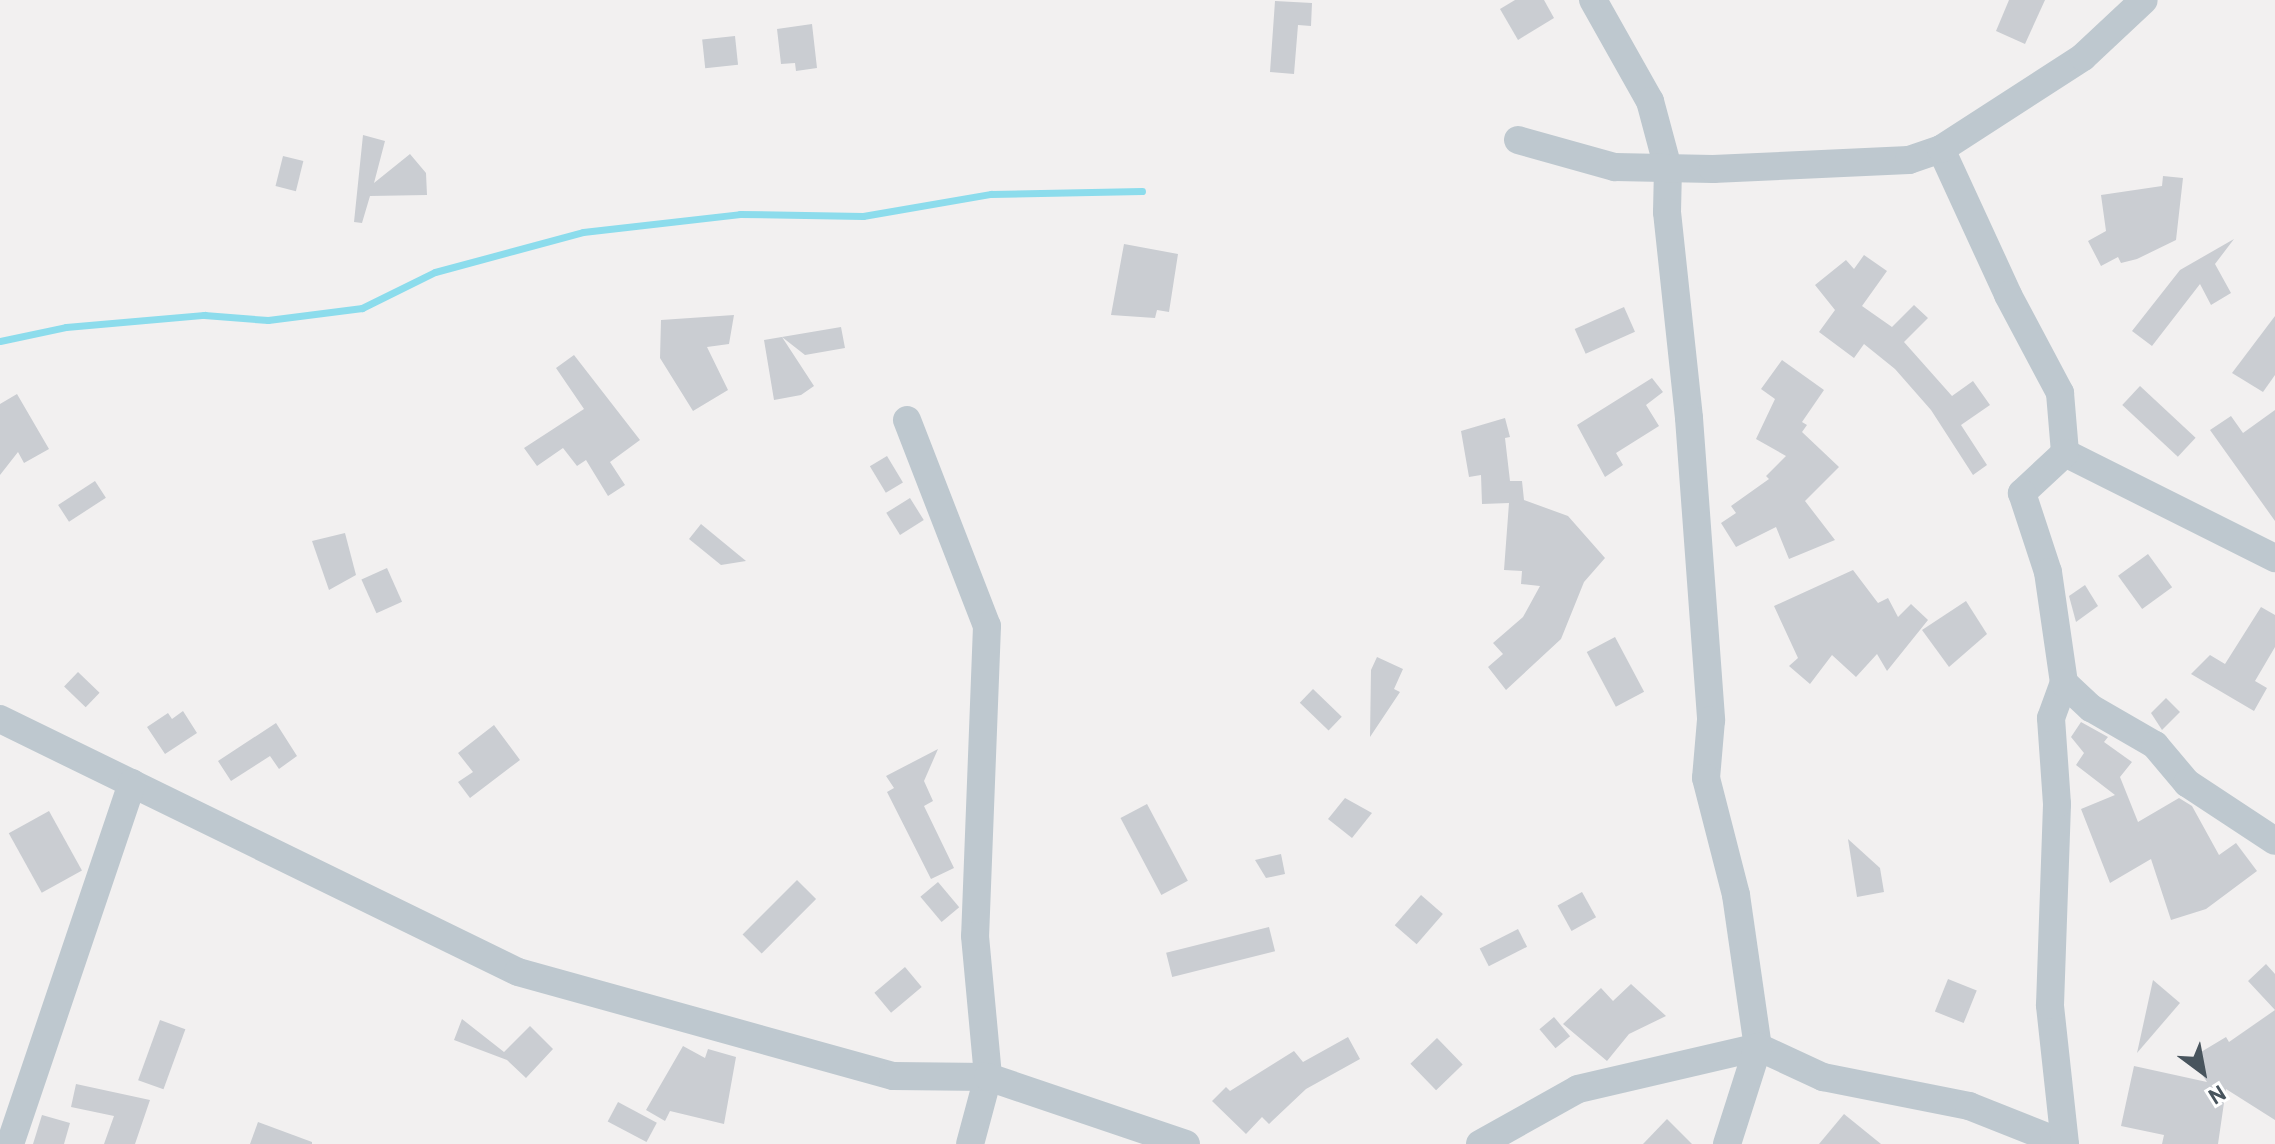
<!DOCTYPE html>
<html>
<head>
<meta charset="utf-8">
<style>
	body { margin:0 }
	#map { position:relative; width:2275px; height:1144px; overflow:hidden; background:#f2f0f0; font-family:Overpass,sans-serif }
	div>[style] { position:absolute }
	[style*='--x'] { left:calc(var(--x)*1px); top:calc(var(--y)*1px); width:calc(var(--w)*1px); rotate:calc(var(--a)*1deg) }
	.stream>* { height:7px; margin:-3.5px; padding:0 3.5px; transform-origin:3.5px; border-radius:3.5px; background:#8cdcec }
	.building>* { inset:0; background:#cacdd2; transform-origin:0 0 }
	.street>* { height:28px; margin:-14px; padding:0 14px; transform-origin:14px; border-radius:14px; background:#bec8cf }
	span { translate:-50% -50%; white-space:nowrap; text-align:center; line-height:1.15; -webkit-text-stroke:6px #fff; paint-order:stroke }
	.north { position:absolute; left:2163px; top:1032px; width:80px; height:80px; -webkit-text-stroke:6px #fff; paint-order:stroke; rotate:148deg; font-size:22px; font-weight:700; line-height:32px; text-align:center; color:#48545d }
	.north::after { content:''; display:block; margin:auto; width:28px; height:36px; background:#48545d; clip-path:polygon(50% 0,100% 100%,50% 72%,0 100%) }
</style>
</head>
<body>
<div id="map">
	<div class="stream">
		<div style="--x:0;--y:341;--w:67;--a:-12"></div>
		<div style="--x:66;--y:327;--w:139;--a:-5"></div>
		<div style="--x:204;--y:315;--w:64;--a:4.5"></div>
		<div style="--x:268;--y:320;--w:95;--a:-7.3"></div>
		<div style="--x:362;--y:308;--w:81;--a:-26.3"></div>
		<div style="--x:435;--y:272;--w:153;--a:-15.1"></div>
		<div style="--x:583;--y:232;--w:158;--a:-6.5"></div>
		<div style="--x:740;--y:214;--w:123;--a:0.9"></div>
		<div style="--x:863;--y:216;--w:130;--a:-9.8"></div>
		<div style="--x:991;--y:194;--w:151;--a:-1.1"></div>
	</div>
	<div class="building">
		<div style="clip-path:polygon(1515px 0,1544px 0,1554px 18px,1518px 40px,1500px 9px)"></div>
		<div style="clip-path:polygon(2009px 0,2045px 0,2025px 44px,1996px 31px)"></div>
		<div style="clip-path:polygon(1275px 1px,1312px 3px,1311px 26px,1298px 25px,1294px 74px,1270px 72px)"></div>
		<div style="clip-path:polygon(812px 24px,817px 68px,796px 71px,795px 63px,781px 64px,777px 29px)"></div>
		<div style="left:735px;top:36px;width:29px;height:33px;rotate:84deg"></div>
		<div style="clip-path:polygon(363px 135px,385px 141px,374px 183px,410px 154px,426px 173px,427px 195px,370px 196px,362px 223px,354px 222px)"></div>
		<div style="left:283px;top:156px;width:21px;height:31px;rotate:14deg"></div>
		<div style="clip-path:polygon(2163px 176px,2183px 178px,2176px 240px,2137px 259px,2121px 263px,2118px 257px,2101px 266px,2088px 241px,2106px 231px,2101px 195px,2162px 186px)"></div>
		<div style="clip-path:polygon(2234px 239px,2215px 264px,2231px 293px,2211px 305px,2200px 284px,2152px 346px,2132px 331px,2180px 270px)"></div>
		<div style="clip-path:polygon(1124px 244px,1178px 254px,1169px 312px,1157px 310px,1155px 318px,1111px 315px)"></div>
		<div style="clip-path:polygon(1864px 255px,1887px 271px,1862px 306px,1892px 327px,1914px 305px,1928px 318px,1904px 342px,1952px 396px,1973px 381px,1990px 405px,1961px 425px,1987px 465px,1973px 475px,1931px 410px,1895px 369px,1864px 344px,1854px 358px,1819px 332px,1835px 310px,1815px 285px,1846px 260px,1854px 269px)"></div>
		<div style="left:1624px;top:307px;width:27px;height:54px;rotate:66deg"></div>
		<div style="clip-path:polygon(734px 315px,729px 344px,707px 347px,728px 390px,693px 411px,660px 358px,661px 320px)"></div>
		<div style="clip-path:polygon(2275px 316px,2275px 375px,2263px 392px,2232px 373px)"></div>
		<div style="clip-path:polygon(841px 327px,845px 348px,805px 355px,782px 337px,814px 386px,801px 395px,774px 400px,764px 340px)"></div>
		<div style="clip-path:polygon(574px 355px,640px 440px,610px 462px,625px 485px,608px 496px,586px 460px,577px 466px,563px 448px,537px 466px,524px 448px,584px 409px,556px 368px)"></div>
		<div style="clip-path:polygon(1782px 360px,1824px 390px,1802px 422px,1807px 425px,1802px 432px,1839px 467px,1805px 501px,1835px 540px,1789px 559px,1776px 527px,1736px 547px,1721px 523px,1736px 513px,1731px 506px,1769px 479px,1766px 476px,1786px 456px,1756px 439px,1775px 399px,1761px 389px)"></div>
		<div style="clip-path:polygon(1652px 378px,1663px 392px,1646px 405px,1659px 426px,1616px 453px,1623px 465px,1605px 477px,1577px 425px)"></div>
		<div style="left:2140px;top:386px;width:76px;height:26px;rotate:43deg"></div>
		<div style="clip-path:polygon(17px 394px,49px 449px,24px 463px,18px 452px,0 475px,0 404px)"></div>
		<div style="clip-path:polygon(2275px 410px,2275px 521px,2210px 430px,2231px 416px,2243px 433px)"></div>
		<div style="clip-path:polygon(1505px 418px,1510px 437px,1505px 438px,1510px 481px,1522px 481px,1524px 500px,1568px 516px,1605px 558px,1584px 582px,1561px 639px,1506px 690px,1488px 667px,1503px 654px,1493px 643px,1523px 617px,1540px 586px,1521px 584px,1522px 571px,1504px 570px,1509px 503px,1482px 504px,1481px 475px,1469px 477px,1461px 431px)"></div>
		<div style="left:887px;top:456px;width:31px;height:20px;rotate:59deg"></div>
		<div style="left:95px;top:481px;width:20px;height:44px;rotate:57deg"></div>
		<div style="left:910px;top:498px;width:26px;height:28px;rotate:58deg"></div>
		<div style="clip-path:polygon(701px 524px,746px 561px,721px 565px,689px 539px)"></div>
		<div style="clip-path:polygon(345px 533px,356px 575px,329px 590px,312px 541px)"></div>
		<div style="left:2148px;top:554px;width:41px;height:37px;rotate:54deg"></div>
		<div style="left:387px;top:568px;width:37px;height:28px;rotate:66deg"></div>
		<div style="clip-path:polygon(1853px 570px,1878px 603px,1888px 598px,1898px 617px,1911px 604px,1928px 620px,1887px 671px,1877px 654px,1856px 677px,1832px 655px,1810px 684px,1789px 666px,1798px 658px,1774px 606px)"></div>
		<div style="clip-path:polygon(2085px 585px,2098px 606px,2076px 622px,2069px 596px)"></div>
		<div style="clip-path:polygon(1966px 601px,1987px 634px,1949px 667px,1922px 630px)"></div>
		<div style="clip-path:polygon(2261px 607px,2275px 615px,2275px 647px,2255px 681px,2267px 688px,2254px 711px,2191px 674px,2210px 655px,2225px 664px)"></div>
		<div style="left:1615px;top:637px;width:62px;height:32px;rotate:62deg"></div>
		<div style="clip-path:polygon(1377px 657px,1403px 669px,1394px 689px,1400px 692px,1370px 737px,1371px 670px)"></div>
		<div style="left:78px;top:672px;width:30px;height:20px;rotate:44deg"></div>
		<div style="left:1313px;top:689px;width:40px;height:19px;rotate:44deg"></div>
		<div style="clip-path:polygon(2166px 698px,2180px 712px,2162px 730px,2151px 713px)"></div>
		<div style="clip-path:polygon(183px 711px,197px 733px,165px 754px,147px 727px,168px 713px,172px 719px)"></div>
		<div style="clip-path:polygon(2081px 722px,2108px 737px,2104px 742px,2132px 762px,2120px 777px,2138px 822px,2179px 798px,2192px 806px,2219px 855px,2236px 843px,2257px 871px,2206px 909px,2171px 920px,2151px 859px,2110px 883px,2081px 809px,2115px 795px,2076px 765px,2084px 753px,2071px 737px)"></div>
		<div style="clip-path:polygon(276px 723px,297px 756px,279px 769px,270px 756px,231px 781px,218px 761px)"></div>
		<div style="clip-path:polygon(494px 725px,520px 760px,470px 798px,458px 782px,473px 772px,458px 753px)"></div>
		<div style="clip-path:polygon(938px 749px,924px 781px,933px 801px,924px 806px,954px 868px,931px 879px,887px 792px,894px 788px,886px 776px)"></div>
		<div style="clip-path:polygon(1345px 798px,1372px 813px,1352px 838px,1328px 819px)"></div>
		<div style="left:1147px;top:804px;width:87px;height:30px;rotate:62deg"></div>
		<div style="left:49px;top:811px;width:68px;height:46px;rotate:61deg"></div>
		<div style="clip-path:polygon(1848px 839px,1880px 868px,1884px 892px,1857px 897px)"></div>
		<div style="clip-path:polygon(1281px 854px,1285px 874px,1266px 878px,1255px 860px)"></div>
		<div style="left:797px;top:880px;width:27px;height:77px;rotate:45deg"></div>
		<div style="left:938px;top:882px;width:33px;height:23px;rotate:50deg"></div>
		<div style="left:1582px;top:892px;width:29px;height:28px;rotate:61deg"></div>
		<div style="left:1421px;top:895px;width:29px;height:40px;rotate:41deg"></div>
		<div style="left:1269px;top:927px;width:25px;height:106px;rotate:76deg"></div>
		<div style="left:1518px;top:929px;width:20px;height:43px;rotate:63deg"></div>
		<div style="clip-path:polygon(2266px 964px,2275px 974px,2275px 1120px,2226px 1089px,2218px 1144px,2162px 1144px,2164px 1135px,2121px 1126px,2134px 1066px,2207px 1082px,2191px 1058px,2226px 1037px,2229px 1042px,2275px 1010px,2248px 981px)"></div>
		<div style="left:905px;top:967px;width:26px;height:40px;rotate:50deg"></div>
		<div style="left:1948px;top:979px;width:31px;height:35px;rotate:22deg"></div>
		<div style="clip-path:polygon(2153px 980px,2180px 1003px,2137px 1053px)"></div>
		<div style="clip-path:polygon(1631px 984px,1666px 1016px,1629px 1034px,1607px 1061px,1563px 1024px,1601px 988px,1613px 1001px)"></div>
		<div style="left:1554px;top:1017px;width:25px;height:19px;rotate:50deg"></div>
		<div style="clip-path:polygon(462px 1019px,504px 1052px,530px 1026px,553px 1049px,526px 1078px,507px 1060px,454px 1040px)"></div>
		<div style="left:160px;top:1020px;width:27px;height:64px;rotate:20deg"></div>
		<div style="clip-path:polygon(1348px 1037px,1360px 1059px,1306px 1089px,1269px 1124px,1262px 1117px,1246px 1134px,1212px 1101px,1226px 1087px,1230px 1091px,1294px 1051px,1303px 1062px)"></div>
		<div style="left:1437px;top:1038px;width:37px;height:37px;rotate:46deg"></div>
		<div style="clip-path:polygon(683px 1046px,705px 1058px,708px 1049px,736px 1057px,724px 1124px,670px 1111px,665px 1121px,646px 1110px)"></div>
		<div style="clip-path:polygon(76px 1084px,150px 1100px,135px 1144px,104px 1144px,114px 1116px,71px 1107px)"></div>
		<div style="left:618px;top:1102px;width:44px;height:22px;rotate:28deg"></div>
		<div style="clip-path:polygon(1844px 1114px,1881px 1144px,1819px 1144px)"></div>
		<div style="clip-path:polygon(42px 1115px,70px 1123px,64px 1144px,33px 1144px)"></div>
		<div style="clip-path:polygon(1667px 1119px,1692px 1144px,1643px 1144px)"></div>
		<div style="clip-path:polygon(258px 1122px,312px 1142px,312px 1144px,250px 1144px)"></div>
	</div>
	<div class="street">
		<div style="--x:1593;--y:0;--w:116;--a:60.6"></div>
		<div style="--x:1650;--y:101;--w:69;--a:75"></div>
		<div style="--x:1668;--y:168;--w:44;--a:91.3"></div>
		<div style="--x:1667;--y:212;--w:207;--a:83.9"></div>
		<div style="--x:1689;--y:418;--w:303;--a:85.8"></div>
		<div style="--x:1711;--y:720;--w:58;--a:94.9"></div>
		<div style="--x:1706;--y:778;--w:121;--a:75.6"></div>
		<div style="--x:1736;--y:895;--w:154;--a:81.8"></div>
		<div style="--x:1758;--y:1047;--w:72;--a:24.8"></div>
		<div style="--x:1823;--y:1077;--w:149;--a:11.2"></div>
		<div style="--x:1969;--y:1106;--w:103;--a:21.6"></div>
		<div style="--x:2065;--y:1144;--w:140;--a:-96.2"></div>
		<div style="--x:2050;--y:1005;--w:201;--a:-88"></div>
		<div style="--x:2057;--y:804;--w:86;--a:-94"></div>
		<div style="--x:2051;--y:718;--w:37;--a:-70"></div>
		<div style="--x:1518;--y:140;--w:101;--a:15.6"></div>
		<div style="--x:1615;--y:167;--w:98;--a:1.2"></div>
		<div style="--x:1713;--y:169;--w:196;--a:-2.6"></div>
		<div style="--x:1909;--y:160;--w:34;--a:-19"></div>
		<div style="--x:1941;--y:149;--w:161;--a:65.3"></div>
		<div style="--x:2008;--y:295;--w:111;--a:62"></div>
		<div style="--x:2060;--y:393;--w:60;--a:85.2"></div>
		<div style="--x:2065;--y:453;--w:235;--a:26.6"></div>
		<div style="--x:1941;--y:149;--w:169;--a:-32.9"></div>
		<div style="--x:2083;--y:57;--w:83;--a:-43.1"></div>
		<div style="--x:907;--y:420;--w:221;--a:68.8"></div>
		<div style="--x:987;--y:626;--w:310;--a:92.2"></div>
		<div style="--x:975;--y:936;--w:142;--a:84.7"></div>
		<div style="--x:988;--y:1077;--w:69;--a:105"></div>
		<div style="--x:2065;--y:453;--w:59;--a:137.1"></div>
		<div style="--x:2022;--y:493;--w:83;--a:71.8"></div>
		<div style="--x:2048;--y:572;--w:112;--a:81.8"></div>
		<div style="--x:2064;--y:683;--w:37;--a:43"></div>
		<div style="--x:2091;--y:708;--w:74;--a:30"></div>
		<div style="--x:2155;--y:745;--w:50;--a:49.9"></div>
		<div style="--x:2187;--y:783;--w:105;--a:33.4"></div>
		<div style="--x:0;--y:719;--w:576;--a:26.03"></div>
		<div style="--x:518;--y:972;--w:389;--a:15.5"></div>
		<div style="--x:893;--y:1076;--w:95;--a:0.6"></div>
		<div style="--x:988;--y:1077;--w:209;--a:18.7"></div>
		<div style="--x:10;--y:1144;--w:381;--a:-71.3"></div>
		<div style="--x:1480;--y:1144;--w:112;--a:-29.3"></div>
		<div style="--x:1578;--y:1089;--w:185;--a:-13.1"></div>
		<div style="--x:1727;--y:1144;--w:102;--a:-72.3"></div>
	</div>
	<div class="north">N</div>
</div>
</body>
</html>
